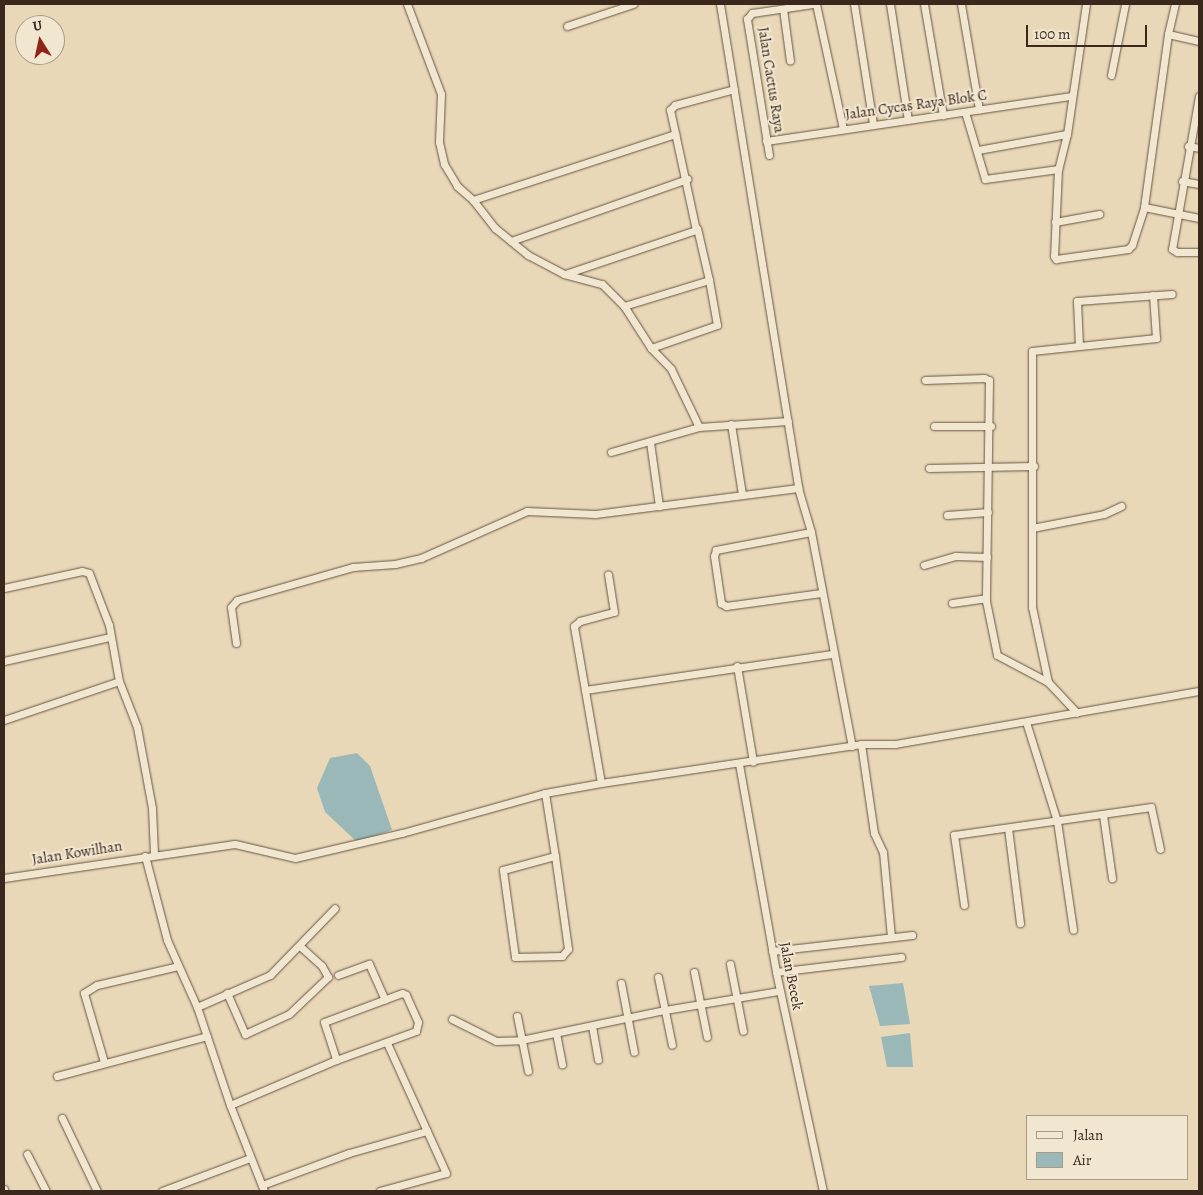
<!DOCTYPE html>
<html>
<head>
<meta charset="utf-8">
<style>
	body { margin:0 }
	#map { position:relative; width:1203px; height:1195px; overflow:hidden; background:#e9d8b7; font-family:Alegreya,serif }
	div>[style] { position:absolute }
	[style*='--x'] { left:calc(var(--x)*1px); top:calc(var(--y)*1px); width:calc(var(--w)*1px); rotate:calc(var(--a)*1deg) }
	.water>* { inset:0; background:#9ab8b8 }
	.roads { filter:drop-shadow(0 0 1px #665444) drop-shadow(0 0 1px #665444) }
	.street>* { height:7px; margin:-3.5px; padding:0 3.5px; transform-origin:3.5px; border-radius:3.5px; background:#f1e6d0 }
	span { translate:-50% -50%; white-space:nowrap; text-align:center; line-height:1.15; -webkit-text-stroke:4px #f1e6d0; paint-order:stroke }
	.street-label { font-size:15px; color:#3a281d }
	.frame { position:absolute; inset:0; border:5px solid #3a281d; pointer-events:none }
	.legend { position:absolute; left:1026px; top:1115px; width:162px; height:65px; box-sizing:border-box; background:#f1e6d0; border:1px solid #a89a88; margin:0; padding:6px 9px; list-style:none; font-size:15px; color:#3a281d }
	.legend li { display:flex; align-items:center; gap:10px; height:25px }
	.legend b { width:25px; border:1px solid #a89a88 }
	.north { position:absolute; left:15px; top:15px; width:50px; height:50px; box-sizing:border-box; background:#f1e6d0; border:1px solid #a89a88; border-radius:50%; rotate:350deg; font-size:14px; font-weight:700; line-height:20px; text-align:center; color:#3a281d }
	.north::after { content:''; display:block; margin:auto; width:18px; height:22px; background:#8f2418; clip-path:polygon(50% 0,100% 100%,50% 72%,0 100%) }
	.scale { position:absolute; left:1026px; top:25px; width:121px; height:22px; box-sizing:border-box; border:2px solid #3a281d; border-top:0; padding-left:6px; font-size:15px; line-height:18px; white-space:nowrap; color:#3a281d; -webkit-text-stroke:4px #f1e6d0; paint-order:stroke }
</style>
</head>
<body>
<div id="map">
	<div class="water">
		<div style="clip-path:polygon(357px 753px,370px 766px,392px 830px,357px 842px,325px 812px,317px 788px,330px 758px)"></div>
		<div style="clip-path:polygon(903px 983px,910px 1024px,880px 1026px,869px 986px)"></div>
		<div style="clip-path:polygon(910px 1033px,913px 1067px,887px 1067px,881px 1037px)"></div>
	</div>
	<div class="roads">
		<div class="street">
			<div style="--x:407;--y:4;--w:96;--a:69.3"></div>
			<div style="--x:441;--y:94;--w:48;--a:92.4"></div>
			<div style="--x:439;--y:142;--w:23;--a:77"></div>
			<div style="--x:444;--y:164;--w:26;--a:59"></div>
			<div style="--x:457;--y:186;--w:21;--a:41"></div>
			<div style="--x:473;--y:200;--w:36;--a:52"></div>
			<div style="--x:495;--y:228;--w:43;--a:39.3"></div>
			<div style="--x:528;--y:255;--w:41;--a:27.8"></div>
			<div style="--x:564;--y:274;--w:39;--a:15"></div>
			<div style="--x:602;--y:284;--w:31;--a:45"></div>
			<div style="--x:624;--y:306;--w:50;--a:57.3"></div>
			<div style="--x:651;--y:348;--w:29;--a:46"></div>
			<div style="--x:671;--y:369;--w:64;--a:64.2"></div>
			<div style="--x:699;--y:427;--w:89;--a:-3.9"></div>
			<div style="--x:720;--y:4;--w:490;--a:80.8"></div>
			<div style="--x:798;--y:488;--w:46;--a:73.5"></div>
			<div style="--x:811;--y:532;--w:218;--a:79.2"></div>
			<div style="--x:816;--y:4;--w:128;--a:77.8"></div>
			<div style="--x:854;--y:4;--w:121;--a:81"></div>
			<div style="--x:890;--y:4;--w:117;--a:81.2"></div>
			<div style="--x:924;--y:4;--w:113;--a:80.3"></div>
			<div style="--x:961;--y:4;--w:107;--a:80.3"></div>
			<div style="--x:1086;--y:4;--w:131;--a:98.3"></div>
			<div style="--x:1067;--y:134;--w:36;--a:104"></div>
			<div style="--x:1058;--y:169;--w:87;--a:92.6"></div>
			<div style="--x:1054;--y:256;--w:4;--a:56"></div>
			<div style="--x:1056;--y:259;--w:73;--a:-7.9"></div>
			<div style="--x:1128;--y:249;--w:6;--a:-45"></div>
			<div style="--x:1132;--y:245;--w:40;--a:-72"></div>
			<div style="--x:1144;--y:207;--w:175;--a:-82.1"></div>
			<div style="--x:1168;--y:34;--w:31;--a:-77"></div>
			<div style="--x:783;--y:9;--w:52;--a:82.3"></div>
			<div style="--x:567;--y:26;--w:70;--a:-18.4"></div>
			<div style="--x:1168;--y:34;--w:32;--a:13"></div>
			<div style="--x:1111;--y:75;--w:72;--a:-78.8"></div>
			<div style="--x:1199;--y:96;--w:155;--a:100"></div>
			<div style="--x:1172;--y:249;--w:6;--a:31"></div>
			<div style="--x:1177;--y:252;--w:22;--a:0"></div>
			<div style="--x:965;--y:112;--w:70;--a:73.4"></div>
			<div style="--x:985;--y:179;--w:74;--a:-7.8"></div>
			<div style="--x:766;--y:141;--w:307;--a:-8.4"></div>
			<div style="--x:1188;--y:146;--w:11;--a:10"></div>
			<div style="--x:978;--y:150;--w:90;--a:-10.2"></div>
			<div style="--x:769;--y:155;--w:138;--a:-99.2"></div>
			<div style="--x:747;--y:19;--w:8;--a:-50"></div>
			<div style="--x:752;--y:13;--w:63;--a:-8.3"></div>
			<div style="--x:1182;--y:181;--w:17;--a:10"></div>
			<div style="--x:473;--y:200;--w:213;--a:-18.1"></div>
			<div style="--x:1144;--y:207;--w:56;--a:11.3"></div>
			<div style="--x:1055;--y:222;--w:45;--a:-10.3"></div>
			<div style="--x:511;--y:241;--w:187;--a:-19.4"></div>
			<div style="--x:565;--y:274;--w:138;--a:-18.6"></div>
			<div style="--x:696;--y:230;--w:123;--a:-102.2"></div>
			<div style="--x:670;--y:110;--w:7;--a:-45"></div>
			<div style="--x:675;--y:105;--w:61;--a:-15.2"></div>
			<div style="--x:624;--y:306;--w:89;--a:-17"></div>
			<div style="--x:709;--y:280;--w:53;--a:-103"></div>
			<div style="--x:1079;--y:345;--w:44;--a:-92.6"></div>
			<div style="--x:1077;--y:301;--w:95;--a:-4.2"></div>
			<div style="--x:651;--y:348;--w:70;--a:-19.2"></div>
			<div style="--x:717;--y:325;--w:46;--a:-100.1"></div>
			<div style="--x:925;--y:380;--w:59;--a:-1.9"></div>
			<div style="--x:984;--y:378;--w:5;--a:22"></div>
			<div style="--x:989;--y:380;--w:221;--a:90.8"></div>
			<div style="--x:986;--y:601;--w:55;--a:78.5"></div>
			<div style="--x:997;--y:655;--w:58;--a:27.9"></div>
			<div style="--x:1048;--y:682;--w:42;--a:46.9"></div>
			<div style="--x:731;--y:424;--w:71;--a:81.1"></div>
			<div style="--x:934;--y:426;--w:57;--a:0"></div>
			<div style="--x:650;--y:442;--w:65;--a:82"></div>
			<div style="--x:611;--y:452;--w:91;--a:-15.9"></div>
			<div style="--x:929;--y:468;--w:105;--a:-1.1"></div>
			<div style="--x:947;--y:515;--w:41;--a:-4.2"></div>
			<div style="--x:1032;--y:528;--w:73;--a:-11"></div>
			<div style="--x:1104;--y:514;--w:19;--a:-25"></div>
			<div style="--x:811;--y:532;--w:97;--a:169.3"></div>
			<div style="--x:716;--y:550;--w:6;--a:108"></div>
			<div style="--x:714;--y:556;--w:48;--a:81.5"></div>
			<div style="--x:721;--y:603;--w:6;--a:31"></div>
			<div style="--x:726;--y:606;--w:96;--a:-7.8"></div>
			<div style="--x:924;--y:565;--w:33;--a:-16"></div>
			<div style="--x:956;--y:556;--w:31;--a:2"></div>
			<div style="--x:4;--y:588;--w:80;--a:-12.3"></div>
			<div style="--x:82;--y:571;--w:7;--a:16"></div>
			<div style="--x:89;--y:573;--w:56;--a:69"></div>
			<div style="--x:109;--y:625;--w:57;--a:79.9"></div>
			<div style="--x:119;--y:681;--w:49;--a:68.6"></div>
			<div style="--x:137;--y:727;--w:82;--a:79.5"></div>
			<div style="--x:152;--y:808;--w:46;--a:87.5"></div>
			<div style="--x:952;--y:603;--w:34;--a:-8"></div>
			<div style="--x:236;--y:643;--w:36;--a:-98"></div>
			<div style="--x:231;--y:607;--w:9;--a:-49"></div>
			<div style="--x:237;--y:600;--w:121;--a:-15.9"></div>
			<div style="--x:353;--y:567;--w:42;--a:-4.1"></div>
			<div style="--x:395;--y:564;--w:27;--a:-13"></div>
			<div style="--x:421;--y:558;--w:116;--a:-23.9"></div>
			<div style="--x:527;--y:511;--w:68;--a:2.5"></div>
			<div style="--x:595;--y:514;--w:205;--a:-7.3"></div>
			<div style="--x:4;--y:661;--w:109;--a:-12.8"></div>
			<div style="--x:737;--y:666;--w:97;--a:80.5"></div>
			<div style="--x:1048;--y:682;--w:77;--a:-102"></div>
			<div style="--x:1032;--y:607;--w:256;--a:-90"></div>
			<div style="--x:1032;--y:351;--w:125;--a:-6"></div>
			<div style="--x:1156;--y:338;--w:43;--a:-94"></div>
			<div style="--x:585;--y:690;--w:251;--a:-8.3"></div>
			<div style="--x:4;--y:720;--w:121;--a:-18.7"></div>
			<div style="--x:1026;--y:722;--w:104;--a:72.6"></div>
			<div style="--x:1057;--y:821;--w:110;--a:81.6"></div>
			<div style="--x:861;--y:744;--w:90;--a:81.7"></div>
			<div style="--x:874;--y:833;--w:21;--a:65"></div>
			<div style="--x:883;--y:852;--w:85;--a:84.6"></div>
			<div style="--x:739;--y:764;--w:211;--a:79.9"></div>
			<div style="--x:776;--y:972;--w:224;--a:77.9"></div>
			<div style="--x:601;--y:783;--w:159;--a:-99.8"></div>
			<div style="--x:574;--y:626;--w:8;--a:-40"></div>
			<div style="--x:580;--y:621;--w:35;--a:-15"></div>
			<div style="--x:614;--y:612;--w:38;--a:-99"></div>
			<div style="--x:545;--y:793;--w:64;--a:81"></div>
			<div style="--x:555;--y:856;--w:94;--a:82"></div>
			<div style="--x:568;--y:949;--w:9;--a:131"></div>
			<div style="--x:562;--y:956;--w:47;--a:178.8"></div>
			<div style="--x:515;--y:957;--w:88;--a:-97.9"></div>
			<div style="--x:503;--y:870;--w:54;--a:-15.1"></div>
			<div style="--x:1103;--y:815;--w:64;--a:81.9"></div>
			<div style="--x:1008;--y:828;--w:96;--a:82.8"></div>
			<div style="--x:145;--y:856;--w:87;--a:75.3"></div>
			<div style="--x:167;--y:940;--w:73;--a:65.9"></div>
			<div style="--x:197;--y:1007;--w:103;--a:71.4"></div>
			<div style="--x:230;--y:1105;--w:92;--a:68.4"></div>
			<div style="--x:4;--y:878;--w:233;--a:-8.4"></div>
			<div style="--x:235;--y:844;--w:62;--a:13.1"></div>
			<div style="--x:295;--y:858;--w:110;--a:-13.2"></div>
			<div style="--x:402;--y:833;--w:148;--a:-15.6"></div>
			<div style="--x:545;--y:793;--w:57;--a:-10.1"></div>
			<div style="--x:601;--y:783;--w:263;--a:-8.5"></div>
			<div style="--x:861;--y:744;--w:34;--a:0"></div>
			<div style="--x:895;--y:744;--w:309;--a:-9.9"></div>
			<div style="--x:964;--y:905;--w:71;--a:-98.1"></div>
			<div style="--x:954;--y:835;--w:199;--a:-8.1"></div>
			<div style="--x:1151;--y:807;--w:43;--a:77.9"></div>
			<div style="--x:772;--y:951;--w:141;--a:-6.5"></div>
			<div style="--x:730;--y:964;--w:68;--a:79"></div>
			<div style="--x:694;--y:972;--w:66;--a:78.7"></div>
			<div style="--x:776;--y:972;--w:126;--a:-6.8"></div>
			<div style="--x:338;--y:975;--w:33;--a:-20"></div>
			<div style="--x:369;--y:964;--w:39;--a:66"></div>
			<div style="--x:658;--y:977;--w:69;--a:78.4"></div>
			<div style="--x:621;--y:983;--w:70;--a:79.3"></div>
			<div style="--x:227;--y:993;--w:45;--a:66.3"></div>
			<div style="--x:245;--y:1034;--w:48;--a:-24.4"></div>
			<div style="--x:289;--y:1014;--w:54;--a:-43.5"></div>
			<div style="--x:328;--y:977;--w:13;--a:-119"></div>
			<div style="--x:322;--y:966;--w:30;--a:-138"></div>
			<div style="--x:197;--y:1007;--w:80;--a:-23.7"></div>
			<div style="--x:270;--y:975;--w:93;--a:-45.9"></div>
			<div style="--x:517;--y:1016;--w:56;--a:78.7"></div>
			<div style="--x:452;--y:1019;--w:49;--a:26.6"></div>
			<div style="--x:496;--y:1041;--w:25;--a:-2"></div>
			<div style="--x:521;--y:1040;--w:147;--a:-11.8"></div>
			<div style="--x:665;--y:1010;--w:116;--a:-9.5"></div>
			<div style="--x:592;--y:1026;--w:34;--a:80"></div>
			<div style="--x:556;--y:1033;--w:32;--a:79"></div>
			<div style="--x:104;--y:1062;--w:72;--a:-106.2"></div>
			<div style="--x:84;--y:993;--w:15;--a:-32"></div>
			<div style="--x:97;--y:985;--w:83;--a:-13.2"></div>
			<div style="--x:57;--y:1076;--w:155;--a:-14.9"></div>
			<div style="--x:230;--y:1105;--w:115;--a:-23"></div>
			<div style="--x:336;--y:1060;--w:85;--a:-19.9"></div>
			<div style="--x:416;--y:1031;--w:9;--a:-77"></div>
			<div style="--x:418;--y:1022;--w:30;--a:-114"></div>
			<div style="--x:406;--y:995;--w:4;--a:-153"></div>
			<div style="--x:402;--y:993;--w:83;--a:159.6"></div>
			<div style="--x:324;--y:1022;--w:40;--a:72"></div>
			<div style="--x:62;--y:1118;--w:81;--a:64.4"></div>
			<div style="--x:27;--y:1154;--w:42;--a:62.8"></div>
			<div style="--x:262;--y:1185;--w:93;--a:-20.2"></div>
			<div style="--x:349;--y:1153;--w:81;--a:-15.8"></div>
			<div style="--x:4;--y:1189;--w:2;--a:90"></div>
			<div style="--x:162;--y:1191;--w:94;--a:-20.6"></div>
			<div style="--x:380;--y:1191;--w:68;--a:-15.3"></div>
			<div style="--x:446;--y:1173;--w:143;--a:-114.4"></div>
		</div>
	</div>
	<div class="street-label">
		<span style="left:771px;top:80px;rotate:81deg">Jalan Cactus Raya</span>
		<span style="left:916px;top:105px;rotate:-8deg">Jalan Cycas Raya Blok C</span>
		<span style="left:77px;top:853px;rotate:-9deg">Jalan Kowilhan</span>
		<span style="left:791px;top:976px;rotate:79deg">Jalan Becek</span>
	</div>
	<div class="frame"></div>
	<ul class="legend">
	<li><b style="height:6px;background:#f1e6d0"></b>Jalan</li>
	<li><b style="height:14px;background:#9ab8b8"></b>Air</li>
	</ul>
	<div class="north">U</div>
	<div class="scale">100 m</div>
</div>
</body>
</html>
